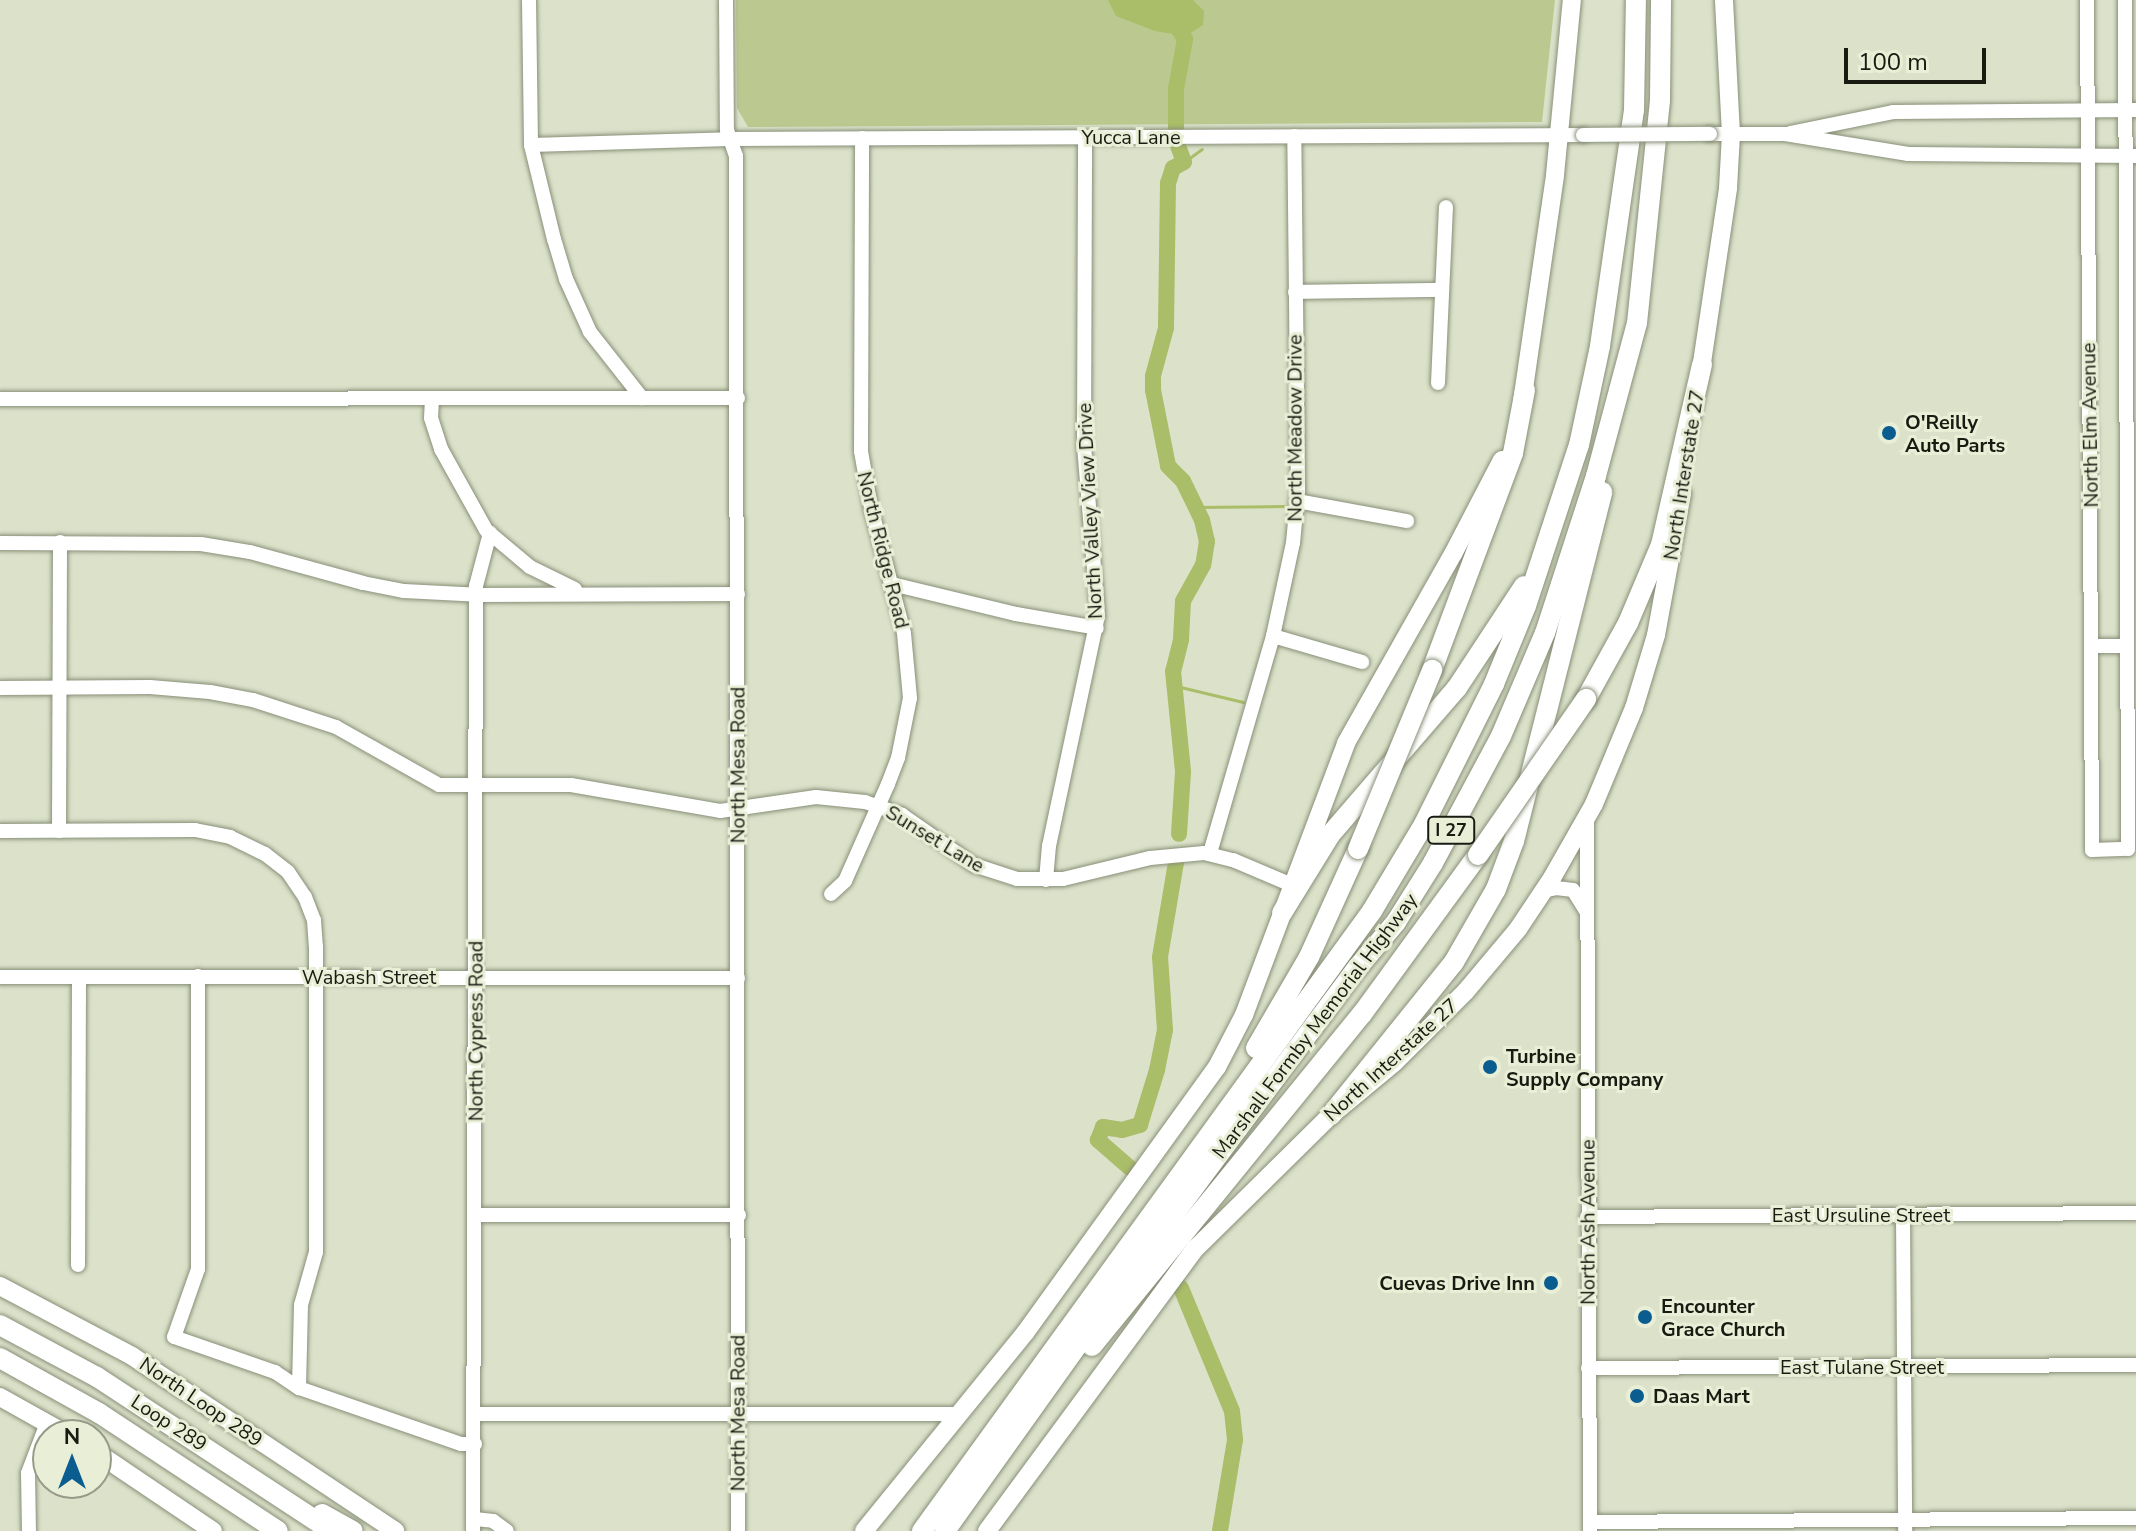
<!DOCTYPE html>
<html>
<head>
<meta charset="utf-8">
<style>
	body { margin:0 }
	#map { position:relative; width:2136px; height:1531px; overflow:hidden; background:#dce2ca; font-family:"Nunito Sans",sans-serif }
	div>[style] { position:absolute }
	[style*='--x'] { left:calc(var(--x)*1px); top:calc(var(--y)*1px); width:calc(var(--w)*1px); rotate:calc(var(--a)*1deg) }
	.green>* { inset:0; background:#bbc990 }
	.water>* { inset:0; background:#aabd68 }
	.stream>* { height:3px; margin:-1.5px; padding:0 1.5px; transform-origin:1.5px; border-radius:1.5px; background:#aabd68 }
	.river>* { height:16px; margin:-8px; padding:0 8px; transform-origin:8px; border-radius:8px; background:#aabd68 }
	.roads { filter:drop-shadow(0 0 2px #888f78) drop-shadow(0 0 2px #888f78) }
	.minor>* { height:14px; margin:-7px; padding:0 7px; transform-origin:7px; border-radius:7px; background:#fff }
	.major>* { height:18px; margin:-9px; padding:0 9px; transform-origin:9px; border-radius:9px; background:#fff }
	.highway>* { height:20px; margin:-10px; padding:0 10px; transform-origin:10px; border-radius:10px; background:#fff }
	.bridges { filter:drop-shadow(0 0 2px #888f78) drop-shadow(0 0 2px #888f78) }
	.minor-bridge>* { height:14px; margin:-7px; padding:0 7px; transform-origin:7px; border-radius:7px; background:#fff }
	.highway-bridge>* { height:20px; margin:-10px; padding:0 10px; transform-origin:10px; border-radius:10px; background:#fff }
	.dots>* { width:22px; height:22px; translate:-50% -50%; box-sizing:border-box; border:4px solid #e9efd7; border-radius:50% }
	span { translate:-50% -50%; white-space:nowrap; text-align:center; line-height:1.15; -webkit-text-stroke:6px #e9efd7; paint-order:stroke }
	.shield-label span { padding:2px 6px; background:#e9efd7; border:2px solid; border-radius:6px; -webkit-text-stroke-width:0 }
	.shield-label { font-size:18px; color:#191b12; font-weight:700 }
	.street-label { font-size:20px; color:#191b12 }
	.poi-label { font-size:20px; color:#191b12; font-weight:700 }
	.left { translate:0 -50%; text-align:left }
	.right { translate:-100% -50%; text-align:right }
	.north { position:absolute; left:32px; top:1419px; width:80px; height:80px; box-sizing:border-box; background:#e9efd7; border:2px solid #969a88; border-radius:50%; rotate:0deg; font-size:22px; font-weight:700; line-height:32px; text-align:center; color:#191b12 }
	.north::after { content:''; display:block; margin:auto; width:28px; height:36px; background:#0b5d8f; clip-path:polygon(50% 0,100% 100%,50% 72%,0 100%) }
	.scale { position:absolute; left:1844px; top:48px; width:142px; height:36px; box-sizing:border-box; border:4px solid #191b12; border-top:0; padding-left:10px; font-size:24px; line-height:28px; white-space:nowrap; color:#191b12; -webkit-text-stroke:6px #e9efd7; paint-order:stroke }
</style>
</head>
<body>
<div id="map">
	<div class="green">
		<div style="clip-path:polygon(736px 0,1555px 0,1542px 122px,748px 127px,737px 108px)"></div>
	</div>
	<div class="water">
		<div style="clip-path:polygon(1108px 0,1193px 0,1204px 11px,1203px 25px,1186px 36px,1155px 31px,1116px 16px)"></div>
	</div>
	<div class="stream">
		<div style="--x:1184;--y:162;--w:22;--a:-36"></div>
		<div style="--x:1196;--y:507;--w:90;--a:-0.6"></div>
		<div style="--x:1172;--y:685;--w:73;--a:13.5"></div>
	</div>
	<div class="river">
		<div style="--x:1159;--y:0;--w:47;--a:56.3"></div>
		<div style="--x:1185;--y:39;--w:51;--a:100.2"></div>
		<div style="--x:1176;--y:89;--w:39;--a:90"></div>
		<div style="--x:1177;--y:143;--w:20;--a:70"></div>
		<div style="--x:1184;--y:162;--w:13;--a:151"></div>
		<div style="--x:1173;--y:168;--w:16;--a:108"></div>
		<div style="--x:1168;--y:183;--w:145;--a:90.8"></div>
		<div style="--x:1166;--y:328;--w:50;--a:105.2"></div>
		<div style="--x:1153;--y:376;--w:14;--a:90"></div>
		<div style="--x:1153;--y:390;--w:77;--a:78.8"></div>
		<div style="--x:1168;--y:466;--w:21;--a:45"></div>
		<div style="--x:1183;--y:481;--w:43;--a:64"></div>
		<div style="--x:1202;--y:520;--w:22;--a:77"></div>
		<div style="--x:1207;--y:541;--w:24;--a:99"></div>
		<div style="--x:1203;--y:565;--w:41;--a:119.1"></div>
		<div style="--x:1183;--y:601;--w:39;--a:93"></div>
		<div style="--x:1181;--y:640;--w:32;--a:104"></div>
		<div style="--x:1173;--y:671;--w:101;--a:84.3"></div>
		<div style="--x:1183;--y:772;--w:62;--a:93.7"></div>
		<div style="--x:1130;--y:1168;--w:43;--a:-138.8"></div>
		<div style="--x:1098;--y:1140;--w:14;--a:-69"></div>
		<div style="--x:1103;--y:1127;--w:19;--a:9"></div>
		<div style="--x:1122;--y:1130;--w:19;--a:-16"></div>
		<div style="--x:1140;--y:1125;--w:58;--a:-72.8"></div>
		<div style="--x:1157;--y:1070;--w:41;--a:-78.7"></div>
		<div style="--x:1165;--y:1030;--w:73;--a:-93.9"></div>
		<div style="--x:1160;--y:957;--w:96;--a:-80.4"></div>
		<div style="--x:1181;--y:1288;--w:133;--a:67.5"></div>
		<div style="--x:1232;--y:1411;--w:29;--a:84"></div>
		<div style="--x:1235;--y:1440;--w:92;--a:99.4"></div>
	</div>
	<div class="roads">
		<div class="minor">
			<div style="--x:529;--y:0;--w:145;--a:89.2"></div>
			<div style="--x:531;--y:145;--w:97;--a:76.3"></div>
			<div style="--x:554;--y:239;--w:42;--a:73.3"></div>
			<div style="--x:566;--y:279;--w:58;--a:65.6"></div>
			<div style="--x:590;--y:332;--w:84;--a:51.8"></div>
			<div style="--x:726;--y:0;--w:130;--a:89.6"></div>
			<div style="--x:727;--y:130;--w:28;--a:71"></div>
			<div style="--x:736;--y:156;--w:1375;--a:89.92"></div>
			<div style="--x:2087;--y:0;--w:850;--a:89.66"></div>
			<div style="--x:2092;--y:850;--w:36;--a:-2"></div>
			<div style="--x:2128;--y:849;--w:849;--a:-90.2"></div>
			<div style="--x:1790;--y:133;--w:105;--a:-11.5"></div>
			<div style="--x:1893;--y:112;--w:243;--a:-0.5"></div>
			<div style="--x:1710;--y:134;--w:75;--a:0"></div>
			<div style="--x:1785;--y:134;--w:125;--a:9.2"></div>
			<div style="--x:1908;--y:154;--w:228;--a:0.5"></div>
			<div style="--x:531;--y:145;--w:198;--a:-1.7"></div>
			<div style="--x:729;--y:139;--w:854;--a:-0.27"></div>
			<div style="--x:1295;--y:292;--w:147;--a:-0.8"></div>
			<div style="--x:1438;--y:383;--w:176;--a:-87.4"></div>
			<div style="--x:0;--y:399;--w:738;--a:-0.08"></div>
			<div style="--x:432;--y:399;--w:19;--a:93"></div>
			<div style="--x:431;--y:418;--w:33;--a:72"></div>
			<div style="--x:441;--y:449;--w:93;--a:60.9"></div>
			<div style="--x:486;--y:530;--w:57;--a:40.1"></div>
			<div style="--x:530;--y:567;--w:50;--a:26.1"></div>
			<div style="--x:1297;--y:501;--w:112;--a:10.3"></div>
			<div style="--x:0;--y:543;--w:201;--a:0.3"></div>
			<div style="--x:201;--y:544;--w:50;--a:9.3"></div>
			<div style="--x:250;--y:552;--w:117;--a:15.3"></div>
			<div style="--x:363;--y:583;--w:42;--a:11"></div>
			<div style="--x:404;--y:591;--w:78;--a:2.9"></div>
			<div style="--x:482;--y:595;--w:256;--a:-0.2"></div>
			<div style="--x:892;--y:584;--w:128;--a:13.6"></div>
			<div style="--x:1016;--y:614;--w:82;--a:9.8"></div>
			<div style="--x:1273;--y:636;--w:93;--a:16.3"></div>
			<div style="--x:2092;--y:646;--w:35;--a:0"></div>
			<div style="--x:0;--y:688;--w:150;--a:-0.4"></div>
			<div style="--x:150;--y:687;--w:60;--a:4.8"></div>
			<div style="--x:210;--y:692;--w:44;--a:10.5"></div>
			<div style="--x:253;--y:700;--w:87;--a:18"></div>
			<div style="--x:336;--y:727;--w:118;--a:29.4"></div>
			<div style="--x:439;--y:785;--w:132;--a:0"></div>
			<div style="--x:571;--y:785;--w:151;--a:9.9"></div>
			<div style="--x:720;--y:811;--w:97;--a:-8.3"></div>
			<div style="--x:816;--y:797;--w:49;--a:5.8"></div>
			<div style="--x:865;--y:802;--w:39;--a:19"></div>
			<div style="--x:902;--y:815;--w:88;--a:34.8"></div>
			<div style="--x:974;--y:865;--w:45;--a:18"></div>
			<div style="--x:1017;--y:879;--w:46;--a:0"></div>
			<div style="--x:1063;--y:879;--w:89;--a:-13.6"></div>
			<div style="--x:1150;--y:858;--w:54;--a:-5.3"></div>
			<div style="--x:1204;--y:853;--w:30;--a:14"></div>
			<div style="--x:1233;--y:860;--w:64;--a:23"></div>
			<div style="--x:1587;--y:819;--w:712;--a:89.76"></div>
			<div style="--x:0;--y:831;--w:195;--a:-0.3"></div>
			<div style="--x:195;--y:830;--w:36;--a:11"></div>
			<div style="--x:230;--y:837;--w:39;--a:26"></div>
			<div style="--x:265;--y:854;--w:29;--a:38"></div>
			<div style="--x:288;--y:872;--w:30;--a:56"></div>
			<div style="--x:305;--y:897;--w:25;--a:69"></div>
			<div style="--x:314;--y:920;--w:26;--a:86"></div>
			<div style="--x:316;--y:946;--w:306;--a:90"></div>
			<div style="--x:316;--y:1252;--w:55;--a:105.8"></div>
			<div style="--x:301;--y:1305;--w:83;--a:91.4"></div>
			<div style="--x:59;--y:831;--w:289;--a:-89.8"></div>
			<div style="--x:1210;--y:853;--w:226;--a:-73.8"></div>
			<div style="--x:1273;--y:636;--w:95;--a:-77.9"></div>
			<div style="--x:1293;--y:543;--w:53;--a:-84.6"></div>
			<div style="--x:1298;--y:490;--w:354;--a:-90.6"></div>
			<div style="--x:1046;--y:880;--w:34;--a:-85"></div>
			<div style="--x:1049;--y:846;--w:235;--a:-78"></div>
			<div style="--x:1098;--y:616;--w:171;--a:-94.7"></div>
			<div style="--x:1084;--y:446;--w:309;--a:-89.8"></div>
			<div style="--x:1543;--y:891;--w:13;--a:-13"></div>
			<div style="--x:1556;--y:888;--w:17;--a:7"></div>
			<div style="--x:1573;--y:890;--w:25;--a:58"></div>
			<div style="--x:831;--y:894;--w:19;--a:-43"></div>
			<div style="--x:845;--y:881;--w:106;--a:-66.1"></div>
			<div style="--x:888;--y:784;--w:28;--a:-69"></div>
			<div style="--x:898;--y:758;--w:61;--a:-78.7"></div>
			<div style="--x:910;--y:698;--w:65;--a:-95.3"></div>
			<div style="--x:904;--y:633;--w:129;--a:-104.8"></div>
			<div style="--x:871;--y:508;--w:58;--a:-100"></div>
			<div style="--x:861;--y:451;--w:313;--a:-89.8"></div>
			<div style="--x:198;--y:976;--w:293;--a:90"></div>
			<div style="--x:198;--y:1269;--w:72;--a:109.4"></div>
			<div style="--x:174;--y:1337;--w:107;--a:19.1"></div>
			<div style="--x:275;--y:1372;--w:29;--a:34"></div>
			<div style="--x:299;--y:1388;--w:171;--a:19.1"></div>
			<div style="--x:461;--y:1444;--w:14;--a:0"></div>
			<div style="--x:0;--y:977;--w:738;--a:0.08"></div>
			<div style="--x:476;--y:1215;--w:263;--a:0"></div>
			<div style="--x:1903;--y:1215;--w:316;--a:89.6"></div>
			<div style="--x:1587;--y:1217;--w:549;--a:-0.42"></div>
			<div style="--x:78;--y:1265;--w:288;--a:-89.8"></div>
			<div style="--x:1588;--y:1368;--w:548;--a:-0.31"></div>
			<div style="--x:475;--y:1414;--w:484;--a:0"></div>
			<div style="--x:475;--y:1519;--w:18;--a:6"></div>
			<div style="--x:493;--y:1521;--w:17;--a:36"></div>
			<div style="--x:1590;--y:1522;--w:546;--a:-0.42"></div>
			<div style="--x:29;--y:1531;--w:58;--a:-91"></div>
			<div style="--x:28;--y:1473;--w:53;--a:-69.2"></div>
			<div style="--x:473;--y:1531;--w:945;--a:-89.82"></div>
			<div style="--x:476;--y:586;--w:55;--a:-75.2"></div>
		</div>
		<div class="major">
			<div style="--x:1700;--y:376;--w:190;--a:-81.5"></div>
			<div style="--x:1728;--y:188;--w:54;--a:-86.8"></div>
			<div style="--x:1731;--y:134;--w:134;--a:-93"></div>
			<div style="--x:1522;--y:402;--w:229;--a:-81.7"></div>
			<div style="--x:1555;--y:175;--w:176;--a:-84.5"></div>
			<div style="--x:0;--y:1286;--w:149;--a:27.9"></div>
			<div style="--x:132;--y:1356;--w:316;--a:33.6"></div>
			<div style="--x:0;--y:1397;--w:78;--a:29.2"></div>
			<div style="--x:96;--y:1452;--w:141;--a:34"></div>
			<div style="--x:864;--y:1531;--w:255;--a:-50.9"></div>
			<div style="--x:1025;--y:1333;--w:328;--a:-54.2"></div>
			<div style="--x:1217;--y:1067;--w:59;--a:-62.6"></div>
			<div style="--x:1244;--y:1015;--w:290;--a:-69.4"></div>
			<div style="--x:1346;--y:743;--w:217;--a:-60.5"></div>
			<div style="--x:1453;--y:554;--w:106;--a:-62.5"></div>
			<div style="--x:987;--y:1531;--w:352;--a:-53.6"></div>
			<div style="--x:1196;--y:1248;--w:190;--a:-44.6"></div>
			<div style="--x:1331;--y:1115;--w:83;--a:-39.6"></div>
			<div style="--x:1395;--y:1062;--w:100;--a:-45"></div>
			<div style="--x:1466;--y:991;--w:81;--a:-50"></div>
			<div style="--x:1518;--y:929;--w:61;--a:-56.3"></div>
			<div style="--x:1552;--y:878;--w:85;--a:-60.4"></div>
			<div style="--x:1594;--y:804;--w:104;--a:-67.4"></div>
			<div style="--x:1634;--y:708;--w:76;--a:-73.2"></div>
			<div style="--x:1656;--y:635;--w:144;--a:-79.6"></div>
		</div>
		<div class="highway">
			<div style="--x:1432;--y:670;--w:232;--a:-69.5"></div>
			<div style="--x:1513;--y:453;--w:64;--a:-79.2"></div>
			<div style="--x:1586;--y:699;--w:87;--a:-61.1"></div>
			<div style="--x:1628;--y:623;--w:85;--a:-67.1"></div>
			<div style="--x:1661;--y:545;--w:185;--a:-77.2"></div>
			<div style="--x:1282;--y:913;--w:92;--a:-58.4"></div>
			<div style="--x:1330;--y:835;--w:194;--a:-49.2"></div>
			<div style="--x:1457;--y:688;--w:122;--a:-56.7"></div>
			<div style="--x:1256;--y:1048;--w:105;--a:-59.8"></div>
			<div style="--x:1309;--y:957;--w:119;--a:-65.6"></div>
			<div style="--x:1331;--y:1115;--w:196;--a:-51.2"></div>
			<div style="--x:1454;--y:962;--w:84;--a:-60.1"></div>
			<div style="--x:1496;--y:889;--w:51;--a:-69.4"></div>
			<div style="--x:1514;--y:841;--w:360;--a:-75.8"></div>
			<div style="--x:0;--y:1325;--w:110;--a:28.2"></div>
			<div style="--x:97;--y:1377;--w:280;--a:33.3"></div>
			<div style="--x:1092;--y:1346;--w:428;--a:-50.9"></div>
			<div style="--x:1362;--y:1014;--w:197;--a:-53.9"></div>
			<div style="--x:0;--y:1358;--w:113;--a:29.1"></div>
			<div style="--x:99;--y:1413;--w:214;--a:33.4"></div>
			<div style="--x:322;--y:1514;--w:35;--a:29"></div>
			<div style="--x:922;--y:1531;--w:766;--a:-54.03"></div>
			<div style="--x:1372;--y:911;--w:101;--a:-59.1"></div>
			<div style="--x:1424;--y:824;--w:157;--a:-63.4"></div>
			<div style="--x:1494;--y:684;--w:84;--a:-67.7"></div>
			<div style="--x:1526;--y:606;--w:169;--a:-71.8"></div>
			<div style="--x:1579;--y:445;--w:101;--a:-78"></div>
			<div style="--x:1600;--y:346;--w:238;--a:-81.8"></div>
			<div style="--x:1634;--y:110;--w:110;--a:-89"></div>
			<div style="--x:945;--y:1531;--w:267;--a:-54.5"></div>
			<div style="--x:1100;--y:1314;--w:432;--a:-53.4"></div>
			<div style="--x:1358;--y:967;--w:59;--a:-49.8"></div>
			<div style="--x:1396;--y:922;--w:70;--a:-57.9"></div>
			<div style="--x:1433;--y:863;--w:144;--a:-61.8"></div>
			<div style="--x:1501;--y:736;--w:112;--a:-66.9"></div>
			<div style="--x:1545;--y:633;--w:165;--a:-72"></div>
			<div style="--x:1596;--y:476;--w:158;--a:-75"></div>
			<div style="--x:1637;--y:323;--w:223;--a:-84.1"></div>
			<div style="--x:1660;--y:101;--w:101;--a:-89.4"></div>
		</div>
	</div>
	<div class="bridges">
		<div class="minor-bridge">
			<div style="--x:1583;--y:135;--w:127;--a:-0.5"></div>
		</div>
		<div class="highway-bridge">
			<div style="--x:1358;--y:849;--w:194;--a:-67.5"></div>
			<div style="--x:1478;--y:855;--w:190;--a:-55.3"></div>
		</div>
	</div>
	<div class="dots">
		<div style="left:1889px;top:433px;background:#0b5d8f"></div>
		<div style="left:1490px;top:1067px;background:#0b5d8f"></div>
		<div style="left:1551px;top:1283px;background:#0b5d8f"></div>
		<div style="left:1645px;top:1317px;background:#0b5d8f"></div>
		<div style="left:1637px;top:1396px;background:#0b5d8f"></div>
	</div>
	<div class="shield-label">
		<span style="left:1451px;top:830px">I 27</span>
	</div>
	<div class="street-label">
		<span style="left:1131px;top:137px">Yucca Lane</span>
		<span style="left:2090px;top:425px;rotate:-91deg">North Elm Avenue</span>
		<span style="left:1295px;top:428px;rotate:-90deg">North Meadow Drive</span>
		<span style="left:1684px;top:475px;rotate:-81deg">North Interstate 27</span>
		<span style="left:1090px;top:511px;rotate:-93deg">North Valley View Drive</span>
		<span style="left:883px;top:550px;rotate:76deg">North Ridge Road</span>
		<span style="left:738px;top:765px;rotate:-90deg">North Mesa Road</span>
		<span style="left:935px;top:839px;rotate:31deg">Sunset Lane</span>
		<span style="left:369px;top:977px">Wabash Street</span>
		<span style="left:1315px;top:1026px;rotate:-53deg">Marshall Formby Memorial Highway</span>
		<span style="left:476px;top:1031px;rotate:-90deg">North Cypress Road</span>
		<span style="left:1391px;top:1060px;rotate:-42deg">North Interstate 27</span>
		<span style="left:1861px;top:1215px">East Ursuline Street</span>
		<span style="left:1588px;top:1222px;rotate:-90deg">North Ash Avenue</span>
		<span style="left:1862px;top:1367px">East Tulane Street</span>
		<span style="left:201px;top:1402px;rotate:34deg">North Loop 289</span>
		<span style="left:738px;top:1413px;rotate:-90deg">North Mesa Road</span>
		<span style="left:169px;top:1423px;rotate:33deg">Loop 289</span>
	</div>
	<div class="poi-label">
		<span class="left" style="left:1905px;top:434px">O'Reilly<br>Auto Parts</span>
		<span class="left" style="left:1506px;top:1068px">Turbine<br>Supply Company</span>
		<span class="right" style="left:1535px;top:1283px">Cuevas Drive Inn</span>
		<span class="left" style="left:1661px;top:1318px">Encounter<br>Grace Church</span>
		<span class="left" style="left:1653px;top:1396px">Daas Mart</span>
	</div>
	<div class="north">N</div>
	<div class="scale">100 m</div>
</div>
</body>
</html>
